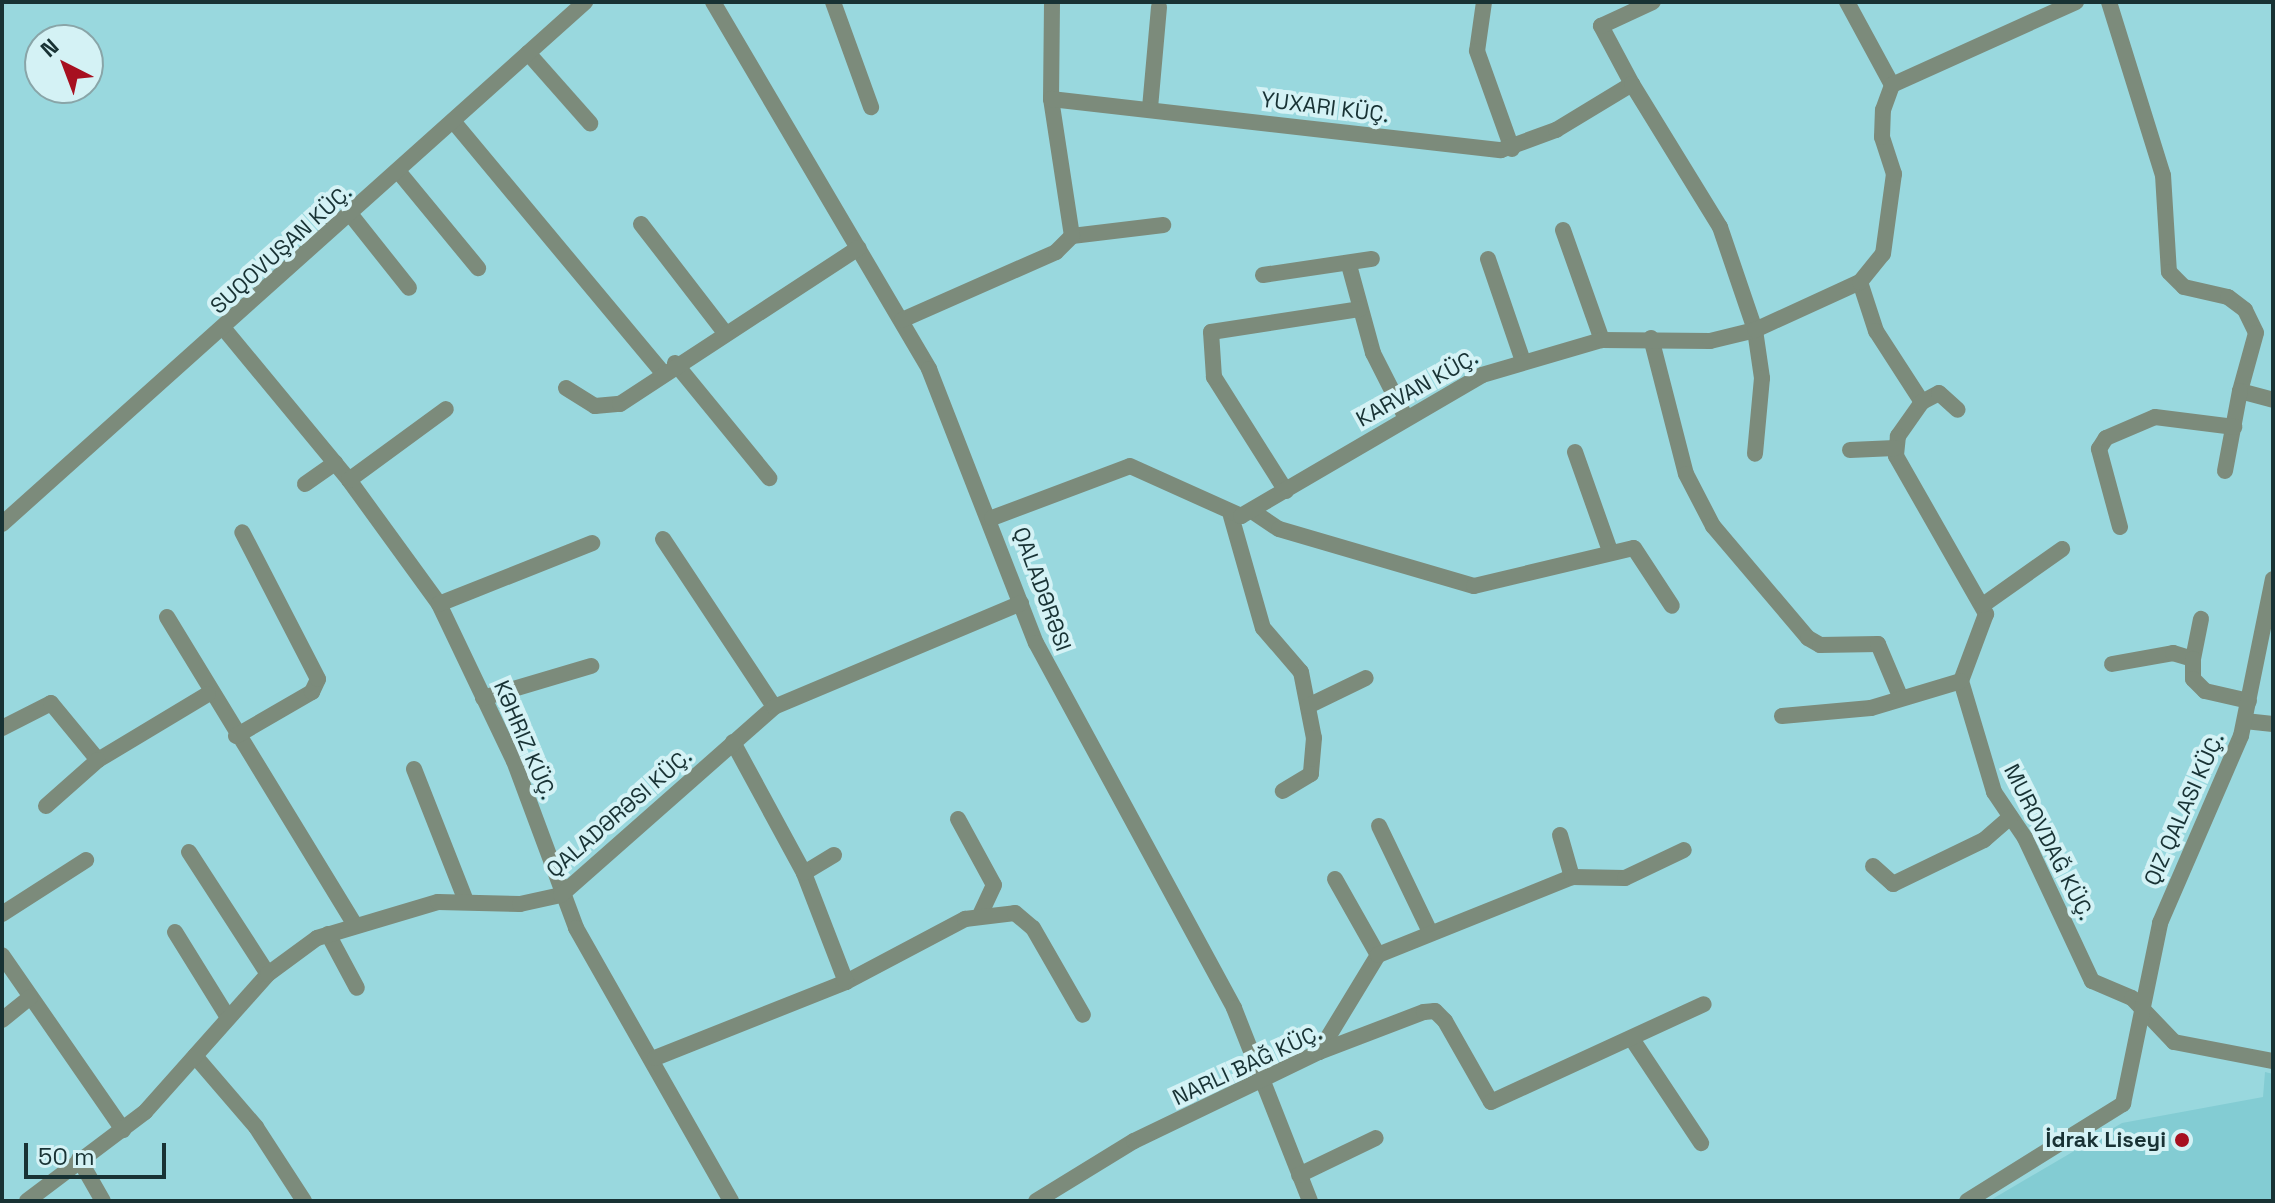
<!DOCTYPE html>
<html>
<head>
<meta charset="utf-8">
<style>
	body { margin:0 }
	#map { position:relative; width:2275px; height:1203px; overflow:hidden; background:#99d8de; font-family:"Space Grotesk",sans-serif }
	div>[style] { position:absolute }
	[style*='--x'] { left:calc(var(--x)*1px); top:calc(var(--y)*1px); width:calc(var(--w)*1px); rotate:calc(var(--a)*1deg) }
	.built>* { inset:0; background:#83ccd3 }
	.street>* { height:16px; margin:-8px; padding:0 8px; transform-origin:8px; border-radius:8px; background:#7c8b7b }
	.dots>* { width:22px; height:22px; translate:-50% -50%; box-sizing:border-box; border:4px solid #d4f2f5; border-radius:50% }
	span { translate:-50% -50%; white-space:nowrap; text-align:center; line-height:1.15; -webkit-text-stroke:8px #d4f2f5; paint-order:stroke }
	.street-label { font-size:22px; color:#183234 }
	.poi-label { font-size:22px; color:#183234; font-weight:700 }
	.right { translate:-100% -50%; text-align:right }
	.frame { position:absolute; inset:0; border:4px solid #183234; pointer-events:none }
	.north { position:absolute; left:24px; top:24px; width:80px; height:80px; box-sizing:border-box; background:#d4f2f5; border:2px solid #89a5a8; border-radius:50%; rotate:318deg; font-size:22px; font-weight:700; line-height:32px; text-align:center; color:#183234 }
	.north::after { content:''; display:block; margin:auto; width:28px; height:36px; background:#a71020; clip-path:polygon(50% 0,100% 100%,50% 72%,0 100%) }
	.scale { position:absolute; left:24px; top:1143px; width:142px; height:36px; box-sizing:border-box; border:4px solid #183234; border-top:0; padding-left:10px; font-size:24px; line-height:28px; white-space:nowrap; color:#183234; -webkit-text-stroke:6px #d4f2f5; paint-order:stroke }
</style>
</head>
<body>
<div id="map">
	<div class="built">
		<div style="clip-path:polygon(2265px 1072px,2273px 1074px,2273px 1201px,1989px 1201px,2122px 1123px,2263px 1097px)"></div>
	</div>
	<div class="street">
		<div style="--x:713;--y:2;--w:426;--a:59.5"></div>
		<div style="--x:929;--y:369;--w:294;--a:68.7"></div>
		<div style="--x:1036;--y:643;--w:415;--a:61.5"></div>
		<div style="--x:1234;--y:1008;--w:207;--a:68.5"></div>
		<div style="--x:833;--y:2;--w:112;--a:70.1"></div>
		<div style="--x:1484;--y:2;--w:49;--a:98.1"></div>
		<div style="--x:1477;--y:51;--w:104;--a:70.3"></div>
		<div style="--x:1847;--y:2;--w:94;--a:61.5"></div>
		<div style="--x:2109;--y:2;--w:181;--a:72.7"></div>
		<div style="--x:2163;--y:175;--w:97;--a:86.5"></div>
		<div style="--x:2169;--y:272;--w:21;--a:45"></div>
		<div style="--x:2184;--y:287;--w:45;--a:12.8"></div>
		<div style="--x:2228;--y:297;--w:21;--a:37"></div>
		<div style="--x:2245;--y:310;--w:25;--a:64"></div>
		<div style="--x:2256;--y:333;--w:60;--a:105.4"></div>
		<div style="--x:2240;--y:391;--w:34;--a:15"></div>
		<div style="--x:528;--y:53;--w:94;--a:48.5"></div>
		<div style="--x:1632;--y:84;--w:66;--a:-118.1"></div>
		<div style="--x:1601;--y:26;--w:57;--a:-24.8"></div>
		<div style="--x:1051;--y:99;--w:97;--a:-89.4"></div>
		<div style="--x:1150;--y:108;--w:101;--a:-84.9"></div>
		<div style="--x:453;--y:121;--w:327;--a:50.2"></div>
		<div style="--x:398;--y:171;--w:126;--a:50.5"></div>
		<div style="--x:351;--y:215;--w:93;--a:51.5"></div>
		<div style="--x:641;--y:224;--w:134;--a:52.3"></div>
		<div style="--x:1563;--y:230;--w:117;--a:70.5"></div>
		<div style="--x:1072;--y:236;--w:92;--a:-6.9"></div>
		<div style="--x:1488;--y:259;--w:108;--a:71.1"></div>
		<div style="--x:1349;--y:265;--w:91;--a:74.7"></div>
		<div style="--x:1373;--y:353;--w:71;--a:63.1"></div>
		<div style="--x:1263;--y:275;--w:110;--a:-8.4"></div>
		<div style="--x:1860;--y:282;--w:52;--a:71.9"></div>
		<div style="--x:1876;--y:331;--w:85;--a:57.1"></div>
		<div style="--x:1922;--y:402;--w:42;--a:125.2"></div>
		<div style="--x:1898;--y:436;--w:20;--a:96"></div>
		<div style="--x:1896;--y:456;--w:182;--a:60.3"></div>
		<div style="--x:1986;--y:614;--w:72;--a:110.5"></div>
		<div style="--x:1961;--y:681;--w:116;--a:73.4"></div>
		<div style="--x:1994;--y:792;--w:55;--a:56"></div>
		<div style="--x:2025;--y:838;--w:158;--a:64.9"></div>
		<div style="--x:2092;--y:981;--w:43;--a:23"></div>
		<div style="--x:2132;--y:998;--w:61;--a:46.3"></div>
		<div style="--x:2174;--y:1042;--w:101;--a:10.9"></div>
		<div style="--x:902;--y:320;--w:168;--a:-23.8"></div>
		<div style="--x:1056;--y:252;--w:23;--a:-45"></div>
		<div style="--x:1072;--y:236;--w:139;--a:-98.7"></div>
		<div style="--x:1051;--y:99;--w:453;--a:6.5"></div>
		<div style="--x:1501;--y:150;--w:59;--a:-20"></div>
		<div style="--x:1556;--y:130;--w:89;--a:-31.2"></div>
		<div style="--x:1632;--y:84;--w:168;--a:58.4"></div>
		<div style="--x:1720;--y:227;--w:109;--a:71.2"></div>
		<div style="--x:1755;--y:330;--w:49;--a:81.7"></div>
		<div style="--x:1762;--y:378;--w:76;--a:95.3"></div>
		<div style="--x:225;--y:330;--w:195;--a:50.4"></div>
		<div style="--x:349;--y:480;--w:153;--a:54"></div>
		<div style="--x:439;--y:604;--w:174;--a:64.5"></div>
		<div style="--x:514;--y:761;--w:178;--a:69.6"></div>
		<div style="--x:576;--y:928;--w:314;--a:60.4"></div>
		<div style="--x:1651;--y:338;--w:140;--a:75.6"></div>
		<div style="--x:1686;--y:474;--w:59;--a:62.6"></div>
		<div style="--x:1713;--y:526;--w:147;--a:49.7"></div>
		<div style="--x:1808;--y:638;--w:14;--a:30"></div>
		<div style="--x:1820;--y:645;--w:58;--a:-1"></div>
		<div style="--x:1878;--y:644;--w:56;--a:67.1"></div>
		<div style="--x:675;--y:363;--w:149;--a:50.7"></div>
		<div style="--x:566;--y:388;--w:34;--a:32"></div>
		<div style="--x:595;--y:406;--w:25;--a:-5"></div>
		<div style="--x:620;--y:404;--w:285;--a:-33.2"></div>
		<div style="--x:1922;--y:402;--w:19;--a:-28"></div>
		<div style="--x:1939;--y:393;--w:25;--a:42"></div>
		<div style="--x:1850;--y:450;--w:45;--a:-2.5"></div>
		<div style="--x:1575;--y:452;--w:105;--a:70.5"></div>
		<div style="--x:2225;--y:471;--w:81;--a:-79.4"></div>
		<div style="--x:349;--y:480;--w:120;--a:-36.2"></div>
		<div style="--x:305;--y:484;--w:37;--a:-35"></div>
		<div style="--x:1286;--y:491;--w:135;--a:-122.3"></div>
		<div style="--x:1214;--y:377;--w:45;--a:-93.8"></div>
		<div style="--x:1211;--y:332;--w:150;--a:-8.8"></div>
		<div style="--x:1252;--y:511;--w:32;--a:34"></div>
		<div style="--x:1279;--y:529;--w:203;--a:16.3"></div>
		<div style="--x:1474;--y:586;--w:164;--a:-13.4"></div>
		<div style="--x:1634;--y:548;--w:69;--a:56.8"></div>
		<div style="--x:1231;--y:516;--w:116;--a:74.1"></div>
		<div style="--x:1263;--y:628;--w:58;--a:49.2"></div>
		<div style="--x:1301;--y:672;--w:67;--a:78.9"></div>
		<div style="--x:1314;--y:738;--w:36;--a:95"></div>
		<div style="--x:1311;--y:774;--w:33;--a:149"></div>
		<div style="--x:992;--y:518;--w:147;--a:-20.6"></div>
		<div style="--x:1130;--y:466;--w:122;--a:24.2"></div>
		<div style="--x:1241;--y:516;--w:279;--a:-30.3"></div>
		<div style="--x:1482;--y:375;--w:125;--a:-16.3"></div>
		<div style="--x:1602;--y:340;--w:108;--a:0.5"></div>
		<div style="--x:1710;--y:341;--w:46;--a:-13.7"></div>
		<div style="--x:1755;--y:330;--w:115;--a:-24.6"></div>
		<div style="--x:1860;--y:282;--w:36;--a:-51"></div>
		<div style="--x:1883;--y:254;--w:81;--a:-82.2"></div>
		<div style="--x:1894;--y:174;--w:39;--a:-108"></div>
		<div style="--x:1882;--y:137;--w:27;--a:-88"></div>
		<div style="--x:1883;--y:110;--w:27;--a:-70"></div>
		<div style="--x:1892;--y:85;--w:202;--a:-24.3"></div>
		<div style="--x:2;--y:524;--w:783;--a:-41.84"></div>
		<div style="--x:2120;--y:527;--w:81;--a:-105.1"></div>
		<div style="--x:2099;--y:449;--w:13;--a:-58"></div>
		<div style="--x:2106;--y:438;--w:53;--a:-23.2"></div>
		<div style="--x:2155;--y:417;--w:80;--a:7.2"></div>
		<div style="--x:663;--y:539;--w:201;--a:56.5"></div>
		<div style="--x:439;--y:604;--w:165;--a:-21.7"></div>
		<div style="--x:1983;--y:605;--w:97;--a:-35.3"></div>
		<div style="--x:167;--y:617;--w:357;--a:58.6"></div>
		<div style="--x:2193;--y:659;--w:41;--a:-78.7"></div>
		<div style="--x:2112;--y:664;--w:62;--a:-10.2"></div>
		<div style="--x:2173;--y:653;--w:21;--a:17"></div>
		<div style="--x:2193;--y:659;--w:20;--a:90"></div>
		<div style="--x:2193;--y:679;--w:17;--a:45"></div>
		<div style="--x:2205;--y:691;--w:45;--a:12.8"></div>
		<div style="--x:483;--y:698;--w:113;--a:-16.5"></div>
		<div style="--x:1308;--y:706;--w:64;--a:-25.8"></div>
		<div style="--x:1782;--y:716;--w:89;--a:-5.1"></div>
		<div style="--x:1871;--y:708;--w:94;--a:-16.7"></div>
		<div style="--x:2245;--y:721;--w:28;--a:6"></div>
		<div style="--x:2;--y:728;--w:55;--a:-27"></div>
		<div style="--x:51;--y:703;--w:74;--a:50.5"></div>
		<div style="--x:98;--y:760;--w:128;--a:-31"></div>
		<div style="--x:236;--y:736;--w:88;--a:-30.1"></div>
		<div style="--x:312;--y:692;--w:14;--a:-65"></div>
		<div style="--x:318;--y:679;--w:165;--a:-117.3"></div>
		<div style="--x:414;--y:769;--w:142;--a:68.5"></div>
		<div style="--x:46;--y:806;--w:69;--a:-41.5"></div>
		<div style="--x:958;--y:819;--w:75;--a:61.4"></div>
		<div style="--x:994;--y:885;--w:31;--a:115"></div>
		<div style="--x:1379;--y:826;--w:115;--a:64.3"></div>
		<div style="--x:1560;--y:835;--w:44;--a:74.1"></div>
		<div style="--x:189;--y:852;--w:145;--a:57.1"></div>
		<div style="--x:1873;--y:866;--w:27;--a:42"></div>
		<div style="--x:1893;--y:884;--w:101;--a:-25.8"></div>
		<div style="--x:1984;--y:840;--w:35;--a:-41"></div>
		<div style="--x:804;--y:873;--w:35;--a:-31"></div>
		<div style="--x:1335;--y:879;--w:87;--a:60.5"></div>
		<div style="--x:2;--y:914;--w:100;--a:-32.7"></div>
		<div style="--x:175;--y:932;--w:99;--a:58.2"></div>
		<div style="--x:328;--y:934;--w:61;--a:61.8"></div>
		<div style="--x:2;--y:955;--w:213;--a:55.3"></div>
		<div style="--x:846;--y:982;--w:135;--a:-27.9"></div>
		<div style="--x:965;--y:919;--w:50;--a:-6.8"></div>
		<div style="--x:1015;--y:913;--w:23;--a:40"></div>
		<div style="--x:1033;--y:928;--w:100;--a:60.1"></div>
		<div style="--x:2;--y:1020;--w:36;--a:-39"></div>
		<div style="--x:1632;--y:1039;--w:125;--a:56.4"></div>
		<div style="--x:1319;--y:1052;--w:114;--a:-58.7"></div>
		<div style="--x:1378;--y:955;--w:209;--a:-21.9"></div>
		<div style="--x:1572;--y:877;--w:53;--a:1.1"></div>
		<div style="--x:1625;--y:878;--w:65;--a:-25.4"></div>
		<div style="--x:195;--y:1056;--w:94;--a:49.3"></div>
		<div style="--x:256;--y:1127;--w:88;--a:57"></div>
		<div style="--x:655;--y:1058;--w:206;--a:-21.7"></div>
		<div style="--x:846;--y:982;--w:117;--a:-111.1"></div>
		<div style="--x:804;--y:873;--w:149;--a:-118.5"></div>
		<div style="--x:79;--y:1159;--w:48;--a:60.3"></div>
		<div style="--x:1299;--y:1175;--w:85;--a:-25.7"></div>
		<div style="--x:27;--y:1201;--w:148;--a:-37"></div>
		<div style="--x:145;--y:1112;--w:185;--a:-48.3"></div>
		<div style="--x:268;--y:974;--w:61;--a:-36.3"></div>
		<div style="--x:317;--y:938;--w:126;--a:-16.6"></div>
		<div style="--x:438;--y:902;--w:82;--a:1.4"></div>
		<div style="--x:520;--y:904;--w:42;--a:-12.4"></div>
		<div style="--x:561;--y:895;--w:284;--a:-41.4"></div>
		<div style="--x:774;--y:707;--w:268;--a:-22.8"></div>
		<div style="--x:1036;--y:1201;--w:115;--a:-31.5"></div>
		<div style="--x:1134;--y:1141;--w:205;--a:-25.7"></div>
		<div style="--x:1319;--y:1052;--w:112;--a:-20.9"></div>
		<div style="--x:1424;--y:1012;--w:11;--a:-5"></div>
		<div style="--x:1435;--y:1011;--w:14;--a:45"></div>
		<div style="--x:1445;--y:1021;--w:93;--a:60.4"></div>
		<div style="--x:1491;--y:1102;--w:234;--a:-24.7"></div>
		<div style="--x:1967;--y:1201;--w:184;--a:-31.9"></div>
		<div style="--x:2123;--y:1104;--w:185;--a:-78.4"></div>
		<div style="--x:2160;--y:923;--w:204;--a:-66.6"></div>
		<div style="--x:2241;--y:736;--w:160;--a:-78.5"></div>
	</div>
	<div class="dots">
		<div style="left:2182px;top:1140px;background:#a71020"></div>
	</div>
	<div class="street-label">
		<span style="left:1325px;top:107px;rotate:7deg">YUXARI KÜÇ.</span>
		<span style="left:281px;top:249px;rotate:-42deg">SUQOVUŞAN KÜÇ.</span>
		<span style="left:1417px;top:388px;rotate:-29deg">KARVAN KÜÇ.</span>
		<span style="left:1042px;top:589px;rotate:70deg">QALADƏRƏSI</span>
		<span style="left:525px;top:740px;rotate:67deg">KƏHRIZ KÜÇ.</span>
		<span style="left:2184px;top:809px;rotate:-66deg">QIZ QALASI KÜÇ.</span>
		<span style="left:619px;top:813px;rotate:-41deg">QALADƏRƏSI KÜÇ.</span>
		<span style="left:2049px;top:842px;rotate:63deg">MUROVDAĞ KÜÇ.</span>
		<span style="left:1247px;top:1065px;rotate:-25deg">NARLI BAĞ KÜÇ.</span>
	</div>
	<div class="poi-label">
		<span class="right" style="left:2166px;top:1140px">İdrak Liseyi</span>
	</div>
	<div class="frame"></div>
	<div class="north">N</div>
	<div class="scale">50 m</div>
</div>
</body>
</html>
